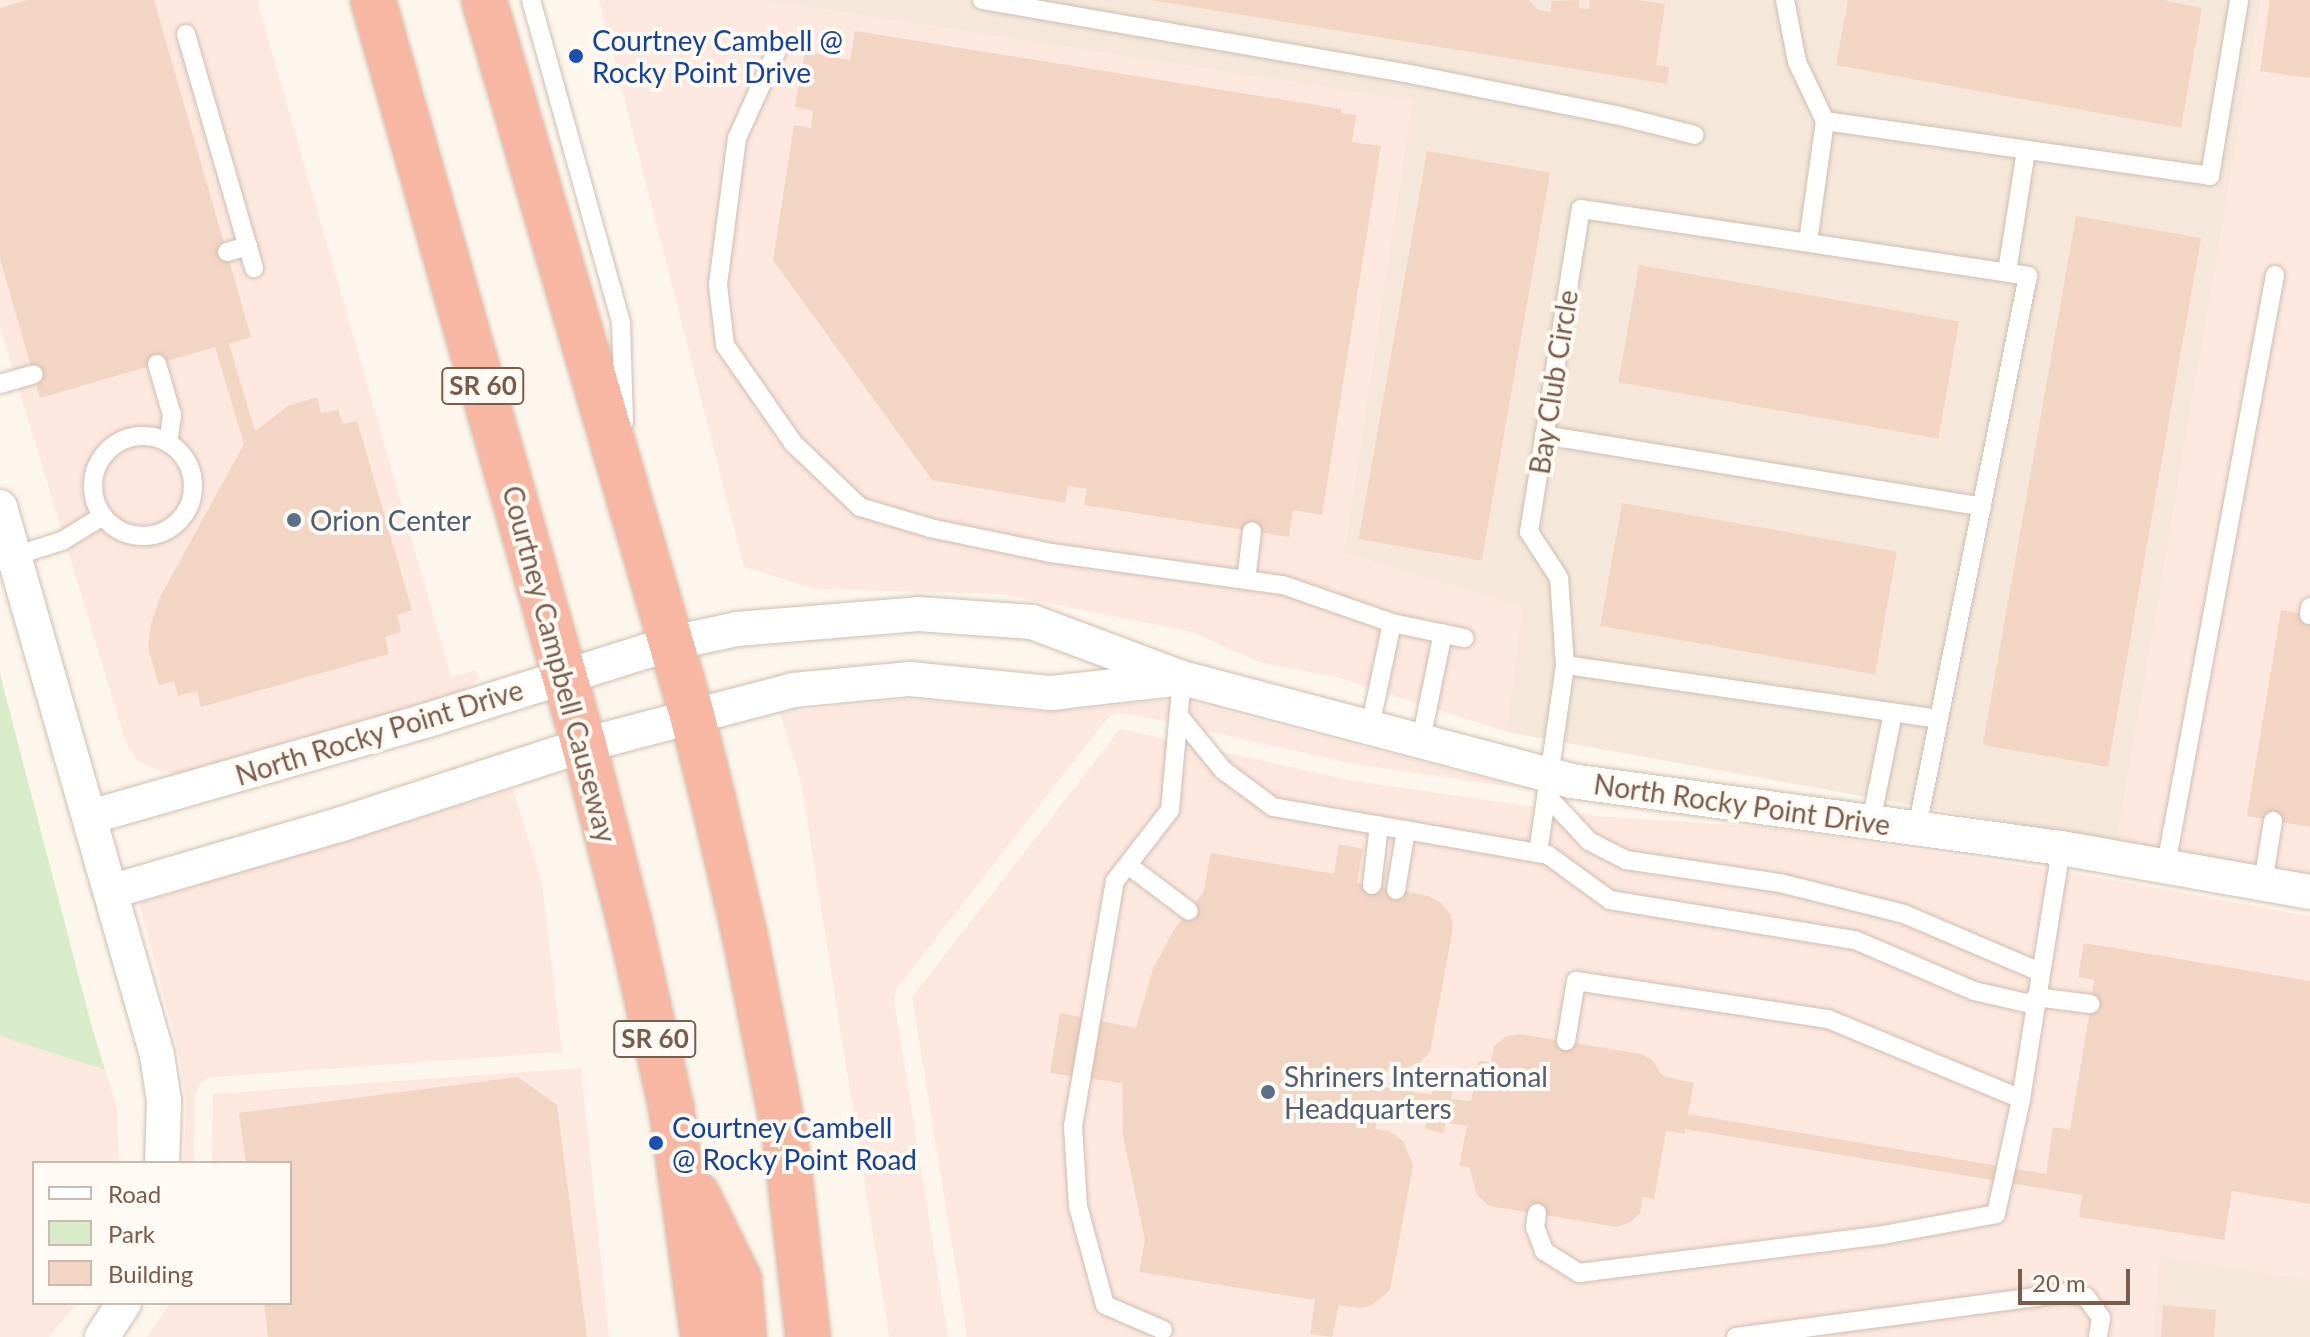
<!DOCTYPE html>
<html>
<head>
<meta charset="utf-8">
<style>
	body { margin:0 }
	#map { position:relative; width:2310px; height:1337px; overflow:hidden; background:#fdf6ec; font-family:Lato,sans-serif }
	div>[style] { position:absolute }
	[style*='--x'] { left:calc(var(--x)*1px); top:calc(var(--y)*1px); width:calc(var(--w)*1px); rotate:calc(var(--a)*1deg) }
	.residential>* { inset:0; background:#f5e8da }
	.commercial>* { inset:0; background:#fde8e0 }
	.green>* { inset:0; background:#d8ecc9 }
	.building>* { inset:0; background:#f3d5c3; transform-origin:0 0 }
	.roads { filter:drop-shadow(0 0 2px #d1beb0) drop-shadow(0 0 2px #d1beb0) }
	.lane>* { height:18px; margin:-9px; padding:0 9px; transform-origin:9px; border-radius:9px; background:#fff }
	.lane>.ring { margin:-9px; padding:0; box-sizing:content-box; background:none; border:18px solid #fff; border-radius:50% }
	.street>* { height:34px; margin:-17px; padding:0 17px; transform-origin:17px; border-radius:17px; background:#fff }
	.highway>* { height:44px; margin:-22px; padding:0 22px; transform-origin:22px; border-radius:22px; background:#f7b7a3 }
	.dots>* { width:22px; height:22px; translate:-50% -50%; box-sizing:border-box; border:4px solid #fffaf3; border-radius:50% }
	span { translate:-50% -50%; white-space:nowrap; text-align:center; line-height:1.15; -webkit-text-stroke:8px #fffaf3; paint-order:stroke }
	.shield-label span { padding:2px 6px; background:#fffaf3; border:2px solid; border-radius:6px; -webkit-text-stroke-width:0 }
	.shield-label { font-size:26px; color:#7a5c4d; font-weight:700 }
	.transit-label { font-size:28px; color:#164399 }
	.left { translate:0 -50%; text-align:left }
	.street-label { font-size:28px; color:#7a5c4d }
	.service-label { font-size:28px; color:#4e5e75 }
	.legend { position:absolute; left:32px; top:1161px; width:260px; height:144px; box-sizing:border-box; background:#fffaf3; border:2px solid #cabbb1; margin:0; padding:10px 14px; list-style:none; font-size:24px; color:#7a5c4d }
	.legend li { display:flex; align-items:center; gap:16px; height:40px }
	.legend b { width:40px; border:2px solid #cabbb1 }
	.scale { position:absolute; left:2018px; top:1269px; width:112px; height:36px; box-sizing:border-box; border:4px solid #7a5c4d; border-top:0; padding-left:10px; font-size:24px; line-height:28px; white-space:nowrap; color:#7a5c4d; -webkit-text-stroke:6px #fffaf3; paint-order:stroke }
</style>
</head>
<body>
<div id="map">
	<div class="residential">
		<div style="clip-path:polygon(762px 0,2261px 0,2117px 842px,1506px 732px,1522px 607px,1344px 553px,1412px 101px)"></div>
		<div style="clip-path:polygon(2158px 1255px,2310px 1280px,2310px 1337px,2151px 1337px)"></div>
	</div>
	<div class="commercial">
		<div style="clip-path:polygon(0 0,257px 0,451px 677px,476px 670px,479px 678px,460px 693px,180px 774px,159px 771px,138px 761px,127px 746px,0 327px)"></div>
		<div style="clip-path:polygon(599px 0,762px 0,1412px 101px,1344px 553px,1523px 607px,1506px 732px,1340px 678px,1259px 662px,1192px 632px,1002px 594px,815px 589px,744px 567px)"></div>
		<div style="clip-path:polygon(2261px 0,2310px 0,2310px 874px,2117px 842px)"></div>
		<div style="clip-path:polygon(908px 699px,1047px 712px,1178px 699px,1526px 789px,1354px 764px,1126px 713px,1115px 713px,1106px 720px,897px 988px,894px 1000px,948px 1337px,889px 1337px,801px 782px,780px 713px)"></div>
		<div style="clip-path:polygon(1120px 729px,1349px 780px,1596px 816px,1764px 827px,2079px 874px,2310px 916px,2310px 1280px,2160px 1256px,2153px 1337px,967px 1337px,912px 997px)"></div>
		<div style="clip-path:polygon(513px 789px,542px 882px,562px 1052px,213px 1077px,202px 1081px,195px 1095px,194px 1163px,184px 1163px,186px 1100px,178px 1049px,139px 903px)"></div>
		<div style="clip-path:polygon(0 1035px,105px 1070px,117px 1108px,119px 1163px,34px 1163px,34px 1303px,78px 1303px,48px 1337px,0 1337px)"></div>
		<div style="clip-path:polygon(581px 1068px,609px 1337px,147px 1337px,170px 1303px,290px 1303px,290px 1163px,212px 1163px,213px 1094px)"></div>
	</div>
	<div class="green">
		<div style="clip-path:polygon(0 674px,90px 1020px,105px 1070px,0 1036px)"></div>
	</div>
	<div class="building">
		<div style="clip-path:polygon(27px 0,154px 0,251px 337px,229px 344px,255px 431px,288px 406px,317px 397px,321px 413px,338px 410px,343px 424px,357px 421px,412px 610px,397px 615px,401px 632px,385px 637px,389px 654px,201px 707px,197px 691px,178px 696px,174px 681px,159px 685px,148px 648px,151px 624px,160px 597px,244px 444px,215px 347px,40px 398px,0 259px,0 8px)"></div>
		<div style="clip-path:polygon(1150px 0,1529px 0,1538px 10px,1550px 12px,1552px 1px,1580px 0,1578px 8px,1589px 9px,1590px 0,1637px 0,1665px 4px,1656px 65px,1669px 67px,1667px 84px)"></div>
		<div style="clip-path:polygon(1848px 0,2162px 0,2202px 8px,2181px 128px,1836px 65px)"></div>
		<div style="clip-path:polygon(2270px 0,2310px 0,2310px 78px,2260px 71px)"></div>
		<div style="clip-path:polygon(855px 31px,1341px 109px,1341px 113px,1356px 115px,1352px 142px,1381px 146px,1322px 515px,1293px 510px,1289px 537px,1084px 505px,1087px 489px,1068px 486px,1065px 503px,932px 480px,773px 260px,794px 125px,811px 128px,813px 111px,795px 107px,805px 52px,850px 60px)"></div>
		<div style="left:1427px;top:151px;width:125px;height:394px;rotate:10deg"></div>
		<div style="left:2076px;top:216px;width:127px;height:537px;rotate:10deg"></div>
		<div style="left:1639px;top:265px;width:325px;height:119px;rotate:10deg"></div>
		<div style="left:1622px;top:503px;width:279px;height:125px;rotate:10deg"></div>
		<div style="clip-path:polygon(2281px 610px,2310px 615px,2310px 827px,2247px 816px)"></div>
		<div style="clip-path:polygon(1339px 844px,1363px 849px,1357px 883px,1429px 896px,1441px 903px,1451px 915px,1453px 928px,1430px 1052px,1421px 1062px,1404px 1069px,1388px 1068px,1384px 1087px,1431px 1095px,1434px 1085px,1453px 1088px,1451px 1099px,1471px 1101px,1479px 1061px,1491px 1062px,1494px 1046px,1505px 1037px,1520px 1034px,1641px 1054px,1652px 1060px,1663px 1076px,1694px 1083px,1688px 1114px,2046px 1174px,2053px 1127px,2070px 1130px,2091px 1004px,2094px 980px,2078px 977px,2084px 943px,2310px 981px,2310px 1204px,2232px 1191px,2224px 1240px,2079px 1217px,2082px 1195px,1685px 1129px,1685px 1134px,1666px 1131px,1654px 1199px,1643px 1197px,1640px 1213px,1631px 1222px,1617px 1227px,1489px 1206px,1477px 1195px,1469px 1167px,1459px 1166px,1467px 1126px,1446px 1123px,1443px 1133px,1425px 1129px,1427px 1119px,1379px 1111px,1375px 1129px,1389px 1131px,1403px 1141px,1413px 1165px,1390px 1290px,1372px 1305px,1360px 1308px,1339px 1305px,1332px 1337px,1310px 1334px,1315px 1300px,1139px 1272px,1145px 1240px,1123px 1137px,1122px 1083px,1050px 1073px,1060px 1013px,1136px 1028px,1153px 969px,1175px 928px,1203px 893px,1211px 853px,1334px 874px)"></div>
		<div style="clip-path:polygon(518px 1077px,557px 1105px,587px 1337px,268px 1337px,264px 1303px,290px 1303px,290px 1163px,246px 1163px,239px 1113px)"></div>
		<div style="clip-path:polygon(2163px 1305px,2216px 1310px,2214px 1337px,2161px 1337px)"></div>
	</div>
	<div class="roads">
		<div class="lane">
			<div style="--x:531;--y:0;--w:334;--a:74.4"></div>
			<div style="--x:621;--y:322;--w:100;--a:88.3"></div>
			<div style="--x:982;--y:0;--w:439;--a:9.8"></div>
			<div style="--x:1415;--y:75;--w:205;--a:11.3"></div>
			<div style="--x:1616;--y:115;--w:81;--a:14.2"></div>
			<div style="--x:1785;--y:0;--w:63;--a:79"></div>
			<div style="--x:1797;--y:62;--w:65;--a:64.6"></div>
			<div style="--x:1825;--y:121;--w:122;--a:98"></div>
			<div style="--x:186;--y:34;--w:244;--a:73.8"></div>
			<div style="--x:777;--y:50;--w:97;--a:114.4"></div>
			<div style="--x:737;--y:138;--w:148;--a:97.4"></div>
			<div style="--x:718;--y:285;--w:60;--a:83.3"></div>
			<div style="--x:725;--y:345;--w:119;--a:55.2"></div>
			<div style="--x:793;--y:443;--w:93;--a:43.7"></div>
			<div style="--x:860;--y:507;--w:73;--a:16.7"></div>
			<div style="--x:930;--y:528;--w:124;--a:11.7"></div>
			<div style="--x:1051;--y:553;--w:234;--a:7.9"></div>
			<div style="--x:1283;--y:585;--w:115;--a:19.2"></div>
			<div style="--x:1392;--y:623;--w:74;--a:11.8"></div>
			<div style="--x:1825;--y:121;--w:389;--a:8.1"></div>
			<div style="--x:2210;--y:176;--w:178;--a:-80.6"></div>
			<div style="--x:227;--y:252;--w:22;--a:-16"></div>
			<div style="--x:2007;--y:272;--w:123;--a:-81.1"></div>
			<div style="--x:157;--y:364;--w:53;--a:73.6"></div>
			<div style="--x:172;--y:415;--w:27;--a:98"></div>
			<div style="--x:0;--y:384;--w:35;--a:-16"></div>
			<div style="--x:1544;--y:435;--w:444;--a:9.3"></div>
			<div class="ring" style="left:93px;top:436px;width:82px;height:82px"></div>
			<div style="--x:14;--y:556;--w:50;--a:-17.4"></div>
			<div style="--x:62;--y:541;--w:48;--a:-31.4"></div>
			<div style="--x:1246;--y:580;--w:49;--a:-83"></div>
			<div style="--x:2309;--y:615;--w:8;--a:-83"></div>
			<div style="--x:1565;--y:665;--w:377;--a:8.2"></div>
			<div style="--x:1179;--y:716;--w:70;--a:50.8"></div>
			<div style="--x:1223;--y:770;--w:62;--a:36.5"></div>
			<div style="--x:1273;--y:807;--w:279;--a:9.9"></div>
			<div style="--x:1548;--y:855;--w:77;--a:36"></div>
			<div style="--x:1610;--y:900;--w:248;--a:9.3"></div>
			<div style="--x:1855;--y:940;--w:129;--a:23.2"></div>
			<div style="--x:1974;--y:991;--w:63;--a:12.9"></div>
			<div style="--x:1370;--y:727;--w:106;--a:-78.1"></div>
			<div style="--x:1421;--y:740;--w:109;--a:-78.4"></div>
			<div style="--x:1548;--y:797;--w:60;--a:47"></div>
			<div style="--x:1589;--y:841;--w:42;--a:27.2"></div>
			<div style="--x:1626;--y:860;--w:156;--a:8.5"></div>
			<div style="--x:1780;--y:883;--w:128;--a:14"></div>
			<div style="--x:1904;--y:914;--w:148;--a:23.1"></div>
			<div style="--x:1871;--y:822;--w:111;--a:-78.6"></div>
			<div style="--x:1538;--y:853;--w:190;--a:-81.8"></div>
			<div style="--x:1565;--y:665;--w:87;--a:-93.9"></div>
			<div style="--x:1559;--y:578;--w:55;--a:-123.1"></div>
			<div style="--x:1529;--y:532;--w:327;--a:-80.9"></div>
			<div style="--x:1581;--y:209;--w:452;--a:8.5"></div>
			<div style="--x:2028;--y:276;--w:563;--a:101.37"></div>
			<div style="--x:1128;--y:865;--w:76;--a:37"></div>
			<div style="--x:2166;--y:865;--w:600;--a:-79.53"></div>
			<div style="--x:2263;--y:883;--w:63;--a:-80.8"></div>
			<div style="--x:1372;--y:885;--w:60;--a:-83.3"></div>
			<div style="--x:1396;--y:890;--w:61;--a:-80.5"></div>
			<div style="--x:2036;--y:997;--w:55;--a:7.3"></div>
			<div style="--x:1566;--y:1041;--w:61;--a:-80.5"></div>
			<div style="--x:1576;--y:981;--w:255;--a:8.6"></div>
			<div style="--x:1828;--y:1019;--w:209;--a:22.5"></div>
			<div style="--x:1537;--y:1213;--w:14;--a:98"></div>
			<div style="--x:1535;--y:1227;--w:26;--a:69"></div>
			<div style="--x:1544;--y:1251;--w:41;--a:32.2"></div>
			<div style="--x:1579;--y:1273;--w:306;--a:-7.1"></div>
			<div style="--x:1883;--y:1235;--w:115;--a:-10.5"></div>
			<div style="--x:1996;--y:1214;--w:118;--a:-77.7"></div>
			<div style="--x:2021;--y:1099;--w:254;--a:-80.9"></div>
			<div style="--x:1163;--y:1330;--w:63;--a:-156.7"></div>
			<div style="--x:1105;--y:1305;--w:103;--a:-105.3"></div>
			<div style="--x:1078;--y:1206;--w:80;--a:-93.6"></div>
			<div style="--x:1073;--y:1126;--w:249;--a:-80.3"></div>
			<div style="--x:1115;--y:881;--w:90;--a:-52.2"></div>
			<div style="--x:1170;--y:810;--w:133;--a:-84.8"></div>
			<div style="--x:1736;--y:1337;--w:333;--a:-7.6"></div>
			<div style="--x:2066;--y:1293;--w:20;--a:11"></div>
			<div style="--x:2086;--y:1297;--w:26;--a:54"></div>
			<div style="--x:2101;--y:1318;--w:19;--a:99"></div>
		</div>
		<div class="street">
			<div style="--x:0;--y:507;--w:570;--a:74.01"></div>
			<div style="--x:157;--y:1055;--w:47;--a:81.3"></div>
			<div style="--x:164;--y:1101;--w:62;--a:91.8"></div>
			<div style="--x:90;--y:817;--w:352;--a:-16"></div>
			<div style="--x:428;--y:720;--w:256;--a:-17.5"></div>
			<div style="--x:672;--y:643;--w:66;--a:-12.2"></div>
			<div style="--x:737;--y:629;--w:182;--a:-4.7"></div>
			<div style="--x:918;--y:614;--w:114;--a:4"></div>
			<div style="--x:1032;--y:622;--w:160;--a:20.5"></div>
			<div style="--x:1182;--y:678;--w:402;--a:14.8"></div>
			<div style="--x:1571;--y:781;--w:495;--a:7.8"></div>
			<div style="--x:2061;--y:848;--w:253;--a:10"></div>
			<div style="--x:113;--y:891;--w:239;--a:-16.3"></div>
			<div style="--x:342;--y:824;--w:255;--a:-18.1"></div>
			<div style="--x:584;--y:745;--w:216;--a:-14.7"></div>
			<div style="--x:793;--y:690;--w:118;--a:-5.4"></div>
			<div style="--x:910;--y:679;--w:142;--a:5.7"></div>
			<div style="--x:1051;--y:693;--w:123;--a:-6.5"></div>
			<div style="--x:102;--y:1337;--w:40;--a:-57.1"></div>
		</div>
		<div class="highway">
			<div style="--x:373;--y:0;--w:774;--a:74.19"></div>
			<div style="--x:584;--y:745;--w:181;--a:75.6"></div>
			<div style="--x:629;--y:920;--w:191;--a:77.3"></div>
			<div style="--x:671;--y:1106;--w:233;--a:82.1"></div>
			<div style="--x:484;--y:0;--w:745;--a:73.78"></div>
			<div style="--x:692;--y:715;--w:87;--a:76"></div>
			<div style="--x:713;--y:799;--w:141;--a:76.9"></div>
			<div style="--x:745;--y:936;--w:212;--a:78.8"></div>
			<div style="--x:786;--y:1144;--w:194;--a:83.5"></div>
			<div style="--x:697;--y:1194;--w:95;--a:63.7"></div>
			<div style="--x:739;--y:1279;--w:58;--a:85.1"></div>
		</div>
	</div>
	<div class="dots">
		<div style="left:576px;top:56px;background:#1a4fb4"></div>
		<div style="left:294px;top:520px;background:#5c6f8a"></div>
		<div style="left:1268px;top:1092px;background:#5c6f8a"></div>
		<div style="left:656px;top:1143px;background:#1a4fb4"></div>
	</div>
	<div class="shield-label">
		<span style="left:483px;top:386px">SR 60</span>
		<span style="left:655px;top:1039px">SR 60</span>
	</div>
	<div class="transit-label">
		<span class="left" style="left:592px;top:56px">Courtney Cambell @<br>Rocky Point Drive</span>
		<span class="left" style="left:672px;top:1143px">Courtney Cambell<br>@ Rocky Point Road</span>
	</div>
	<div class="street-label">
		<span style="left:1553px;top:382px;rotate:-81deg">Bay Club Circle</span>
		<span style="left:560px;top:664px;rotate:75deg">Courtney Campbell Causeway</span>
		<span style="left:379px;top:732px;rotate:-17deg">North Rocky Point Drive</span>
		<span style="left:1742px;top:804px;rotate:8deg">North Rocky Point Drive</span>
	</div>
	<div class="service-label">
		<span class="left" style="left:310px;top:520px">Orion Center</span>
		<span class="left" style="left:1284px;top:1092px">Shriners International<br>Headquarters</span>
	</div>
	<ul class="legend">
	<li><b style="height:10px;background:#fff"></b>Road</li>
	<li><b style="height:22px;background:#d8ecc9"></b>Park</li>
	<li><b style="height:22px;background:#f3d5c3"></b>Building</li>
	</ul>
	<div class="scale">20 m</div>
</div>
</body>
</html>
